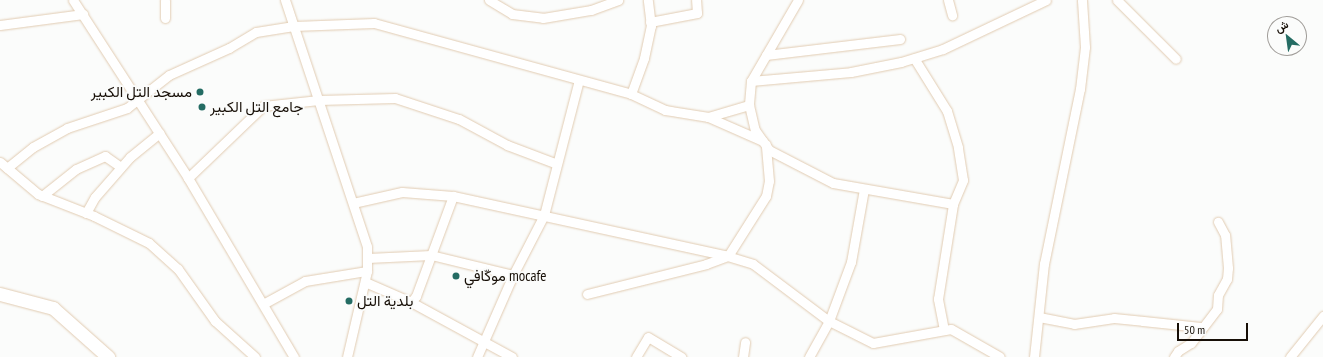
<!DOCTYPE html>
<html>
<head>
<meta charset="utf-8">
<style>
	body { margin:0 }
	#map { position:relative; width:1323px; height:357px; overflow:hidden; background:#fbfcfb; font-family:"PT Sans Narrow",Vazirmatn,sans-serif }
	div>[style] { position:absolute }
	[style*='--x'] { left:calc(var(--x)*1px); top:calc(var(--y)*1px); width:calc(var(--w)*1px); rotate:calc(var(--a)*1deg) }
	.roads { filter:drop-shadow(0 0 1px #e1cbb1) drop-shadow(0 0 1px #e1cbb1) }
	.minor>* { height:9px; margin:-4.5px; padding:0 4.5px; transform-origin:4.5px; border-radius:4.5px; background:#fff }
	.secondary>* { height:13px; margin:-6.5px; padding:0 6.5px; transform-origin:6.5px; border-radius:6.5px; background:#fff }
	.dots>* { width:11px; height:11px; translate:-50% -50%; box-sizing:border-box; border:2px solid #fbfcfb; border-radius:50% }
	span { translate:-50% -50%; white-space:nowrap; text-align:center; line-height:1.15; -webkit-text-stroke:3.5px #fbfcfb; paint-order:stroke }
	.poi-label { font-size:15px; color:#170f07 }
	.right { translate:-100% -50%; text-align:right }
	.left { translate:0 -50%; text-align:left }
	.north { position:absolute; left:1267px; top:16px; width:40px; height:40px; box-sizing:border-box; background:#fbfcfb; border:1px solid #a09d99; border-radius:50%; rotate:331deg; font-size:11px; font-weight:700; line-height:16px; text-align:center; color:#170f07 }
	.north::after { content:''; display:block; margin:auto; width:14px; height:18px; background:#246c63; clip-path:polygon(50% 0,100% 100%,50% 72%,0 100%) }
	.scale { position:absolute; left:1177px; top:323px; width:71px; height:18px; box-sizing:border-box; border:2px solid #170f07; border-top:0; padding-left:5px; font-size:12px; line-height:14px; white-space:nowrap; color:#170f07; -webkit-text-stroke:3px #fbfcfb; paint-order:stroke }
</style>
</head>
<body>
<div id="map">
	<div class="roads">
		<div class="minor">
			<div style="--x:73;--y:0;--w:212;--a:57.1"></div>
			<div style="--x:188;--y:178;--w:208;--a:59.4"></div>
			<div style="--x:285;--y:0;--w:260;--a:71.6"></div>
			<div style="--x:367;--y:247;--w:24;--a:90"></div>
			<div style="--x:367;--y:271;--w:88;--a:103.1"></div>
			<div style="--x:489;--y:0;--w:27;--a:31"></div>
			<div style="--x:512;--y:14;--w:31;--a:7"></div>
			<div style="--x:543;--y:18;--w:49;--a:-9.5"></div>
			<div style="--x:591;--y:10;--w:29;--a:-20"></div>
			<div style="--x:798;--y:0;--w:94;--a:120.1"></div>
			<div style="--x:751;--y:81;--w:24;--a:95"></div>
			<div style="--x:749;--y:105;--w:26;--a:77"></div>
			<div style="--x:755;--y:130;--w:24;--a:55"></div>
			<div style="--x:769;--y:150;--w:72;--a:27.3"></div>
			<div style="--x:833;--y:183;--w:122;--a:9.9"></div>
			<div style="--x:953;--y:204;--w:26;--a:-67"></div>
			<div style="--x:963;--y:180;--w:33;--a:-99"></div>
			<div style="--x:958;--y:147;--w:38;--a:-107"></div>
			<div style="--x:947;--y:111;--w:62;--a:-121.9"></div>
			<div style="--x:948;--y:0;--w:16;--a:75"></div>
			<div style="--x:1117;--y:0;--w:83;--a:45"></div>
			<div style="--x:165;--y:18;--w:18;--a:-90"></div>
			<div style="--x:650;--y:22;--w:48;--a:-10.8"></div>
			<div style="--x:697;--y:13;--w:13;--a:-94"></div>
			<div style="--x:0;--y:25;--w:84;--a:-7.5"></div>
			<div style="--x:766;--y:55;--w:135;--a:-6.8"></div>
			<div style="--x:751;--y:81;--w:100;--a:-5.1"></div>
			<div style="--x:851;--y:72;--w:51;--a:-11.3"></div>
			<div style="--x:901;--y:62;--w:44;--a:-17.2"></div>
			<div style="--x:943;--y:49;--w:114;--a:-25.4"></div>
			<div style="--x:631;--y:94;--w:38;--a:-70"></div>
			<div style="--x:644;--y:58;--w:33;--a:-78"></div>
			<div style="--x:651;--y:26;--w:26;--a:-97"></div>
			<div style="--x:708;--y:117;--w:60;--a:23.6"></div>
			<div style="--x:0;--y:162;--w:50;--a:40.1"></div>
			<div style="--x:38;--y:194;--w:60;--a:21.4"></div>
			<div style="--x:94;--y:216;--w:61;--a:26.1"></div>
			<div style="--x:149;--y:243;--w:39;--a:42"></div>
			<div style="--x:178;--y:269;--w:64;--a:54.6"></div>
			<div style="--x:215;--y:321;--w:54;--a:42"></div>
			<div style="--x:7;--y:168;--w:33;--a:-39"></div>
			<div style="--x:33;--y:147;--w:39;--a:-29"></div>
			<div style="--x:67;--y:128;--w:63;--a:-18.4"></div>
			<div style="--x:127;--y:108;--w:53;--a:-38.2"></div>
			<div style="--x:169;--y:75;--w:66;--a:-24.2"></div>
			<div style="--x:229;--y:48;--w:31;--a:-31"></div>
			<div style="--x:256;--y:32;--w:38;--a:-9"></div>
			<div style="--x:294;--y:26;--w:80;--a:-2.1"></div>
			<div style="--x:374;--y:23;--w:267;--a:15.4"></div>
			<div style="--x:631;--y:94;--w:38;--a:25"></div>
			<div style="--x:665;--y:110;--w:44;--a:9.2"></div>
			<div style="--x:708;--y:117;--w:43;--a:-16.3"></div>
			<div style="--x:188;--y:178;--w:104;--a:-43.8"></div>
			<div style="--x:263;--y:106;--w:56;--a:-6.1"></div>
			<div style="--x:319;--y:100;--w:76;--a:-1.5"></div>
			<div style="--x:395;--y:98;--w:67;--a:18.2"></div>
			<div style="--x:459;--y:119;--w:55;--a:28.4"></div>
			<div style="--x:507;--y:145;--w:53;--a:20.8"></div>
			<div style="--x:42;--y:196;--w:43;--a:-38.5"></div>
			<div style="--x:76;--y:169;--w:32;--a:-24"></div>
			<div style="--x:105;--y:156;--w:19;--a:35"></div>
			<div style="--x:353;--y:203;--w:50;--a:-12.7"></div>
			<div style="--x:402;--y:192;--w:51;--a:4.5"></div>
			<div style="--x:453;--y:196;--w:277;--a:12.3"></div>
			<div style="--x:724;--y:255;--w:30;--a:17"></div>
			<div style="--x:753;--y:264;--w:95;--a:36.9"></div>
			<div style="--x:829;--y:321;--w:49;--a:26.6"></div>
			<div style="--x:873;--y:343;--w:79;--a:-10.2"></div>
			<div style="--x:951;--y:329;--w:56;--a:29.7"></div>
			<div style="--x:86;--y:213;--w:18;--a:-61"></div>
			<div style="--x:95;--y:197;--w:53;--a:-48.8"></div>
			<div style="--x:130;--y:157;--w:38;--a:-39"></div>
			<div style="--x:368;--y:258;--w:63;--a:-2.7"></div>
			<div style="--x:431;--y:255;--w:84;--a:13.7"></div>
			<div style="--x:365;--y:282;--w:50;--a:23.5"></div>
			<div style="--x:411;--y:302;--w:115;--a:28.6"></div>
			<div style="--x:587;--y:294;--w:123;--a:-14.1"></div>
			<div style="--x:706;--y:264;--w:23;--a:-20"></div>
			<div style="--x:728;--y:256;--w:71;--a:-57.7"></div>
			<div style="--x:766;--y:196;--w:15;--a:-79"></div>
			<div style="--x:769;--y:181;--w:37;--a:-95"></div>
			<div style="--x:411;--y:302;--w:8;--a:-50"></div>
			<div style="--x:416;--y:296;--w:107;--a:-69.7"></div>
			<div style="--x:263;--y:304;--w:48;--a:-28.7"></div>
			<div style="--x:305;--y:281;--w:63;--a:-9.2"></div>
			<div style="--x:1039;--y:317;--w:36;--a:11"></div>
			<div style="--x:1074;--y:324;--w:40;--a:-8.5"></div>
			<div style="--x:1114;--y:318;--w:87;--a:5.9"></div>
			<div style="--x:944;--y:330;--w:32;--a:-101"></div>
			<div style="--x:938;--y:299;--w:96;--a:-81"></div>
			<div style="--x:477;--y:357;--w:90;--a:-66.3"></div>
			<div style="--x:513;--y:275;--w:68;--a:-62.7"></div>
			<div style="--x:544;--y:215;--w:139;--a:-75.5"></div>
			<div style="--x:636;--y:357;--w:23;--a:-59"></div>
			<div style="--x:648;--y:337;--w:39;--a:31"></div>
			<div style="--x:743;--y:357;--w:15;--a:-82"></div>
			<div style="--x:809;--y:357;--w:41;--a:-60.9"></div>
			<div style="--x:829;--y:321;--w:63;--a:-69.6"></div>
			<div style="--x:851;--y:262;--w:74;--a:-79.9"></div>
			<div style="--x:1034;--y:357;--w:94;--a:-83.9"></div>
			<div style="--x:1044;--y:264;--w:179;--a:-78.4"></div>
			<div style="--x:1080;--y:89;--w:42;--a:-83.2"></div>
			<div style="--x:1085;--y:47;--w:47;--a:-93.7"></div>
			<div style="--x:1174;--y:357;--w:7;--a:-56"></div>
			<div style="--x:1178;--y:351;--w:15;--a:-32"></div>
			<div style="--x:1191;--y:343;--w:43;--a:-52.6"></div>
			<div style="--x:1217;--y:309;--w:14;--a:-86"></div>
			<div style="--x:1218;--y:295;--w:18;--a:-61"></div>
			<div style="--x:1227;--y:279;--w:11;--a:-85"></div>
			<div style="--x:1228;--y:268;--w:33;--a:-95"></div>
			<div style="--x:1225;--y:235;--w:15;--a:-118"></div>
			<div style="--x:1290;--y:357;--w:53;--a:-51.2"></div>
		</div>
		<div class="secondary">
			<div style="--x:0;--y:294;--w:55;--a:14.8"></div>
			<div style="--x:53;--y:308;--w:74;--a:41.7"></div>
		</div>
	</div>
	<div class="dots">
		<div style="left:200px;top:92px;background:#246c63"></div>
		<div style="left:202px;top:107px;background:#246c63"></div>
		<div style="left:456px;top:276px;background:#246c63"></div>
		<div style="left:349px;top:301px;background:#246c63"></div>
	</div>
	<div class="poi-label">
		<span class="right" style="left:192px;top:92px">مسجد التل الكبير</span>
		<span class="left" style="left:210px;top:107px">جامع التل الكبير</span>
		<span class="left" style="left:464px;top:276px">موكّافي mocafe</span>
		<span class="left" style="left:357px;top:301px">بلدية التل</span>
	</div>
	<div class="north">ش</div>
	<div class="scale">50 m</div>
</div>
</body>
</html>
